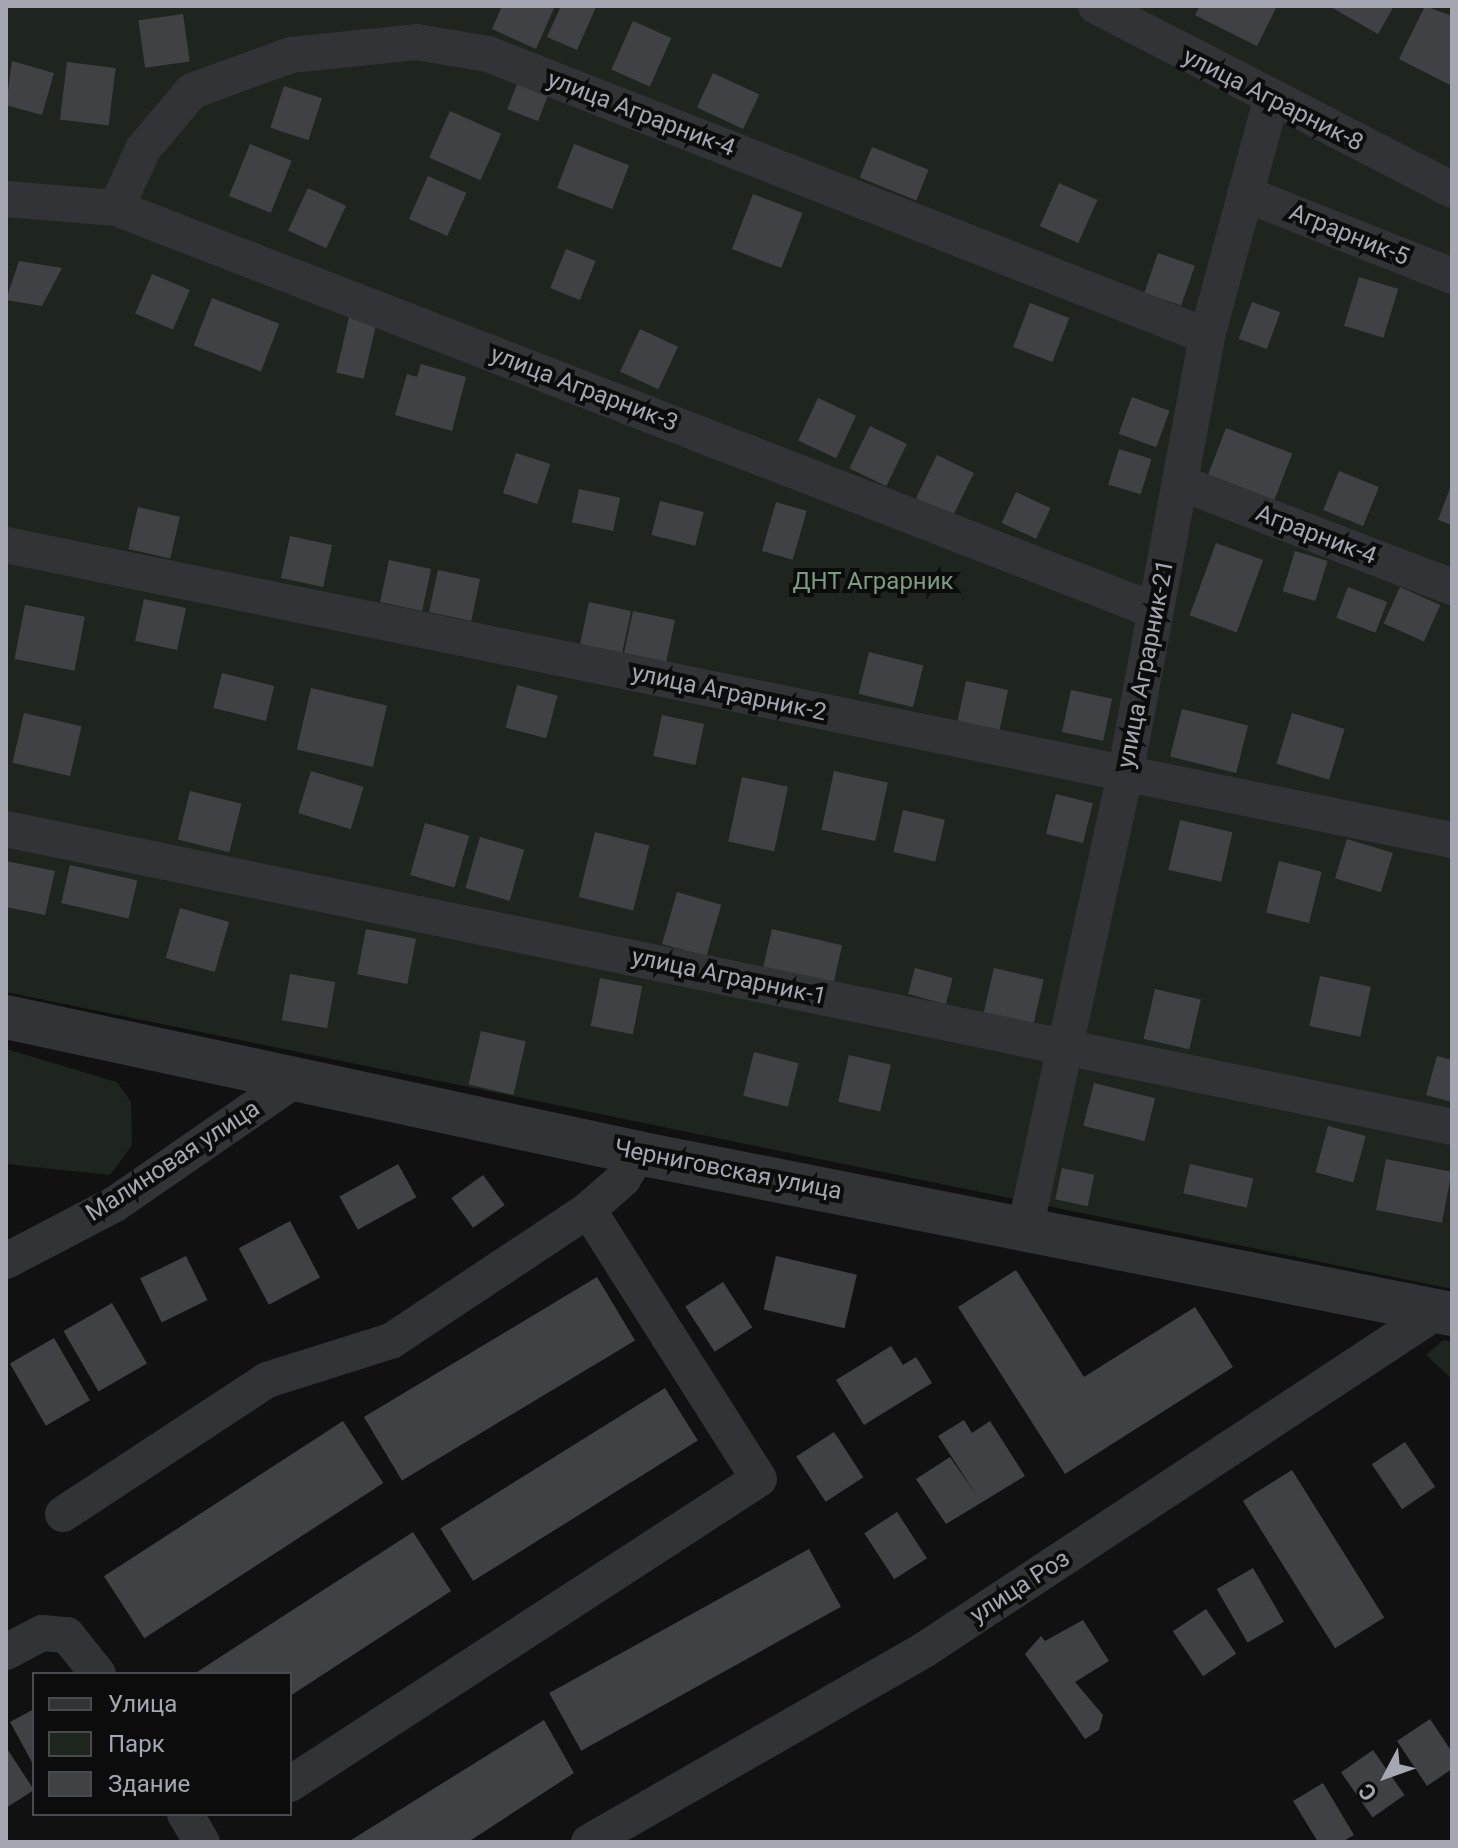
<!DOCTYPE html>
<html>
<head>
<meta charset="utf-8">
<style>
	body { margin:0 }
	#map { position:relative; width:1458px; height:1848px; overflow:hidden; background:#111112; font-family:Roboto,sans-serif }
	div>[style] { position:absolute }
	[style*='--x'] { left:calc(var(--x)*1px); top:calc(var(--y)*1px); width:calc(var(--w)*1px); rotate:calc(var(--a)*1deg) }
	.green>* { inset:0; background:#1e251f }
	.building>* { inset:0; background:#404145; transform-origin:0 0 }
	.minor>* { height:36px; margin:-18px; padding:0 18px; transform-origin:18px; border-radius:18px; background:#323337 }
	.tertiary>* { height:44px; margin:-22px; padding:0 22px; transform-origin:22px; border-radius:22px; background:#323337 }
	span { translate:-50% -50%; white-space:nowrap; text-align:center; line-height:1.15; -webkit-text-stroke:8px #0c0c0d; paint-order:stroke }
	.street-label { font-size:24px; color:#a4a7b2 }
	.park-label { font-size:24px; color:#7c9b80 }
	.frame { position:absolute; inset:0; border:8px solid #a4a7b2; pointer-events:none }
	.legend { position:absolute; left:32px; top:1672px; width:260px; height:144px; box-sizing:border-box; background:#0c0c0d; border:2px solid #494a4f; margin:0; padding:10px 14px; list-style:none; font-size:24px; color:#a4a7b2 }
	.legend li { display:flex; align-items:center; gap:16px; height:40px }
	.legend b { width:40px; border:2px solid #494a4f }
	.north { position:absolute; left:1346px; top:1736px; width:80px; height:80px; -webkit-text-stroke:6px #0c0c0d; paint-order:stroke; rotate:229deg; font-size:22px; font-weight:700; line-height:32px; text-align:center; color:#a4a7b2 }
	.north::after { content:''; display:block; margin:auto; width:28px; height:36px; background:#a4a7b2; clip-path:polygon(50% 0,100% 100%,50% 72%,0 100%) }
</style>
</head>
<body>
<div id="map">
	<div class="green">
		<div style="clip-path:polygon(6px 6px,1452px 6px,1452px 1289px,6px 992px)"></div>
		<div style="clip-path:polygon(6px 1049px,117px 1082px,131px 1102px,132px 1145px,110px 1175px,6px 1164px)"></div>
		<div style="clip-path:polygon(1443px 1340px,1452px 1342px,1452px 1379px,1426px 1355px)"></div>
	</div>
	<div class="building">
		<div style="clip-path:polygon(502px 6px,555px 6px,536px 49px,492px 29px)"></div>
		<div style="clip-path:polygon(561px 6px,596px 7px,577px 50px,547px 37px)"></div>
		<div style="clip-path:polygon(1200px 6px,1277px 6px,1257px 46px,1195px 15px)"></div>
		<div style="clip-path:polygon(1329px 6px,1394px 6px,1378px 34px)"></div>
		<div style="clip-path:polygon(1425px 6px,1452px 16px,1452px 86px,1399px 59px)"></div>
		<div style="left:183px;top:14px;width:48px;height:45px;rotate:82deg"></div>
		<div style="left:633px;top:21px;width:42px;height:53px;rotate:24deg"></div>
		<div style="clip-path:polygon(12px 61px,54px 73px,42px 115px,6px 105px)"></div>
		<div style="left:67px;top:62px;width:49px;height:58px;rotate:7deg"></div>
		<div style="left:713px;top:73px;width:51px;height:38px;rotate:25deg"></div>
		<div style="left:517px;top:84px;width:33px;height:27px;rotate:21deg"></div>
		<div style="left:284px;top:86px;width:40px;height:44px;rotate:18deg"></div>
		<div style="left:450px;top:111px;width:56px;height:51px;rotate:24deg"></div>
		<div style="left:250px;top:144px;width:45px;height:56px;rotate:22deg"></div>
		<div style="left:574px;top:144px;width:59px;height:47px;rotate:21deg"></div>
		<div style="left:872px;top:147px;width:61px;height:33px;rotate:22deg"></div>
		<div style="left:428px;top:176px;width:42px;height:47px;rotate:24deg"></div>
		<div style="left:1059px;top:183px;width:42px;height:47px;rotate:24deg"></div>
		<div style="left:308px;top:188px;width:42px;height:47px;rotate:25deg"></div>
		<div style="left:753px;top:194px;width:53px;height:59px;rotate:21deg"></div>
		<div style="left:566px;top:249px;width:32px;height:42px;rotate:22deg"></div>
		<div style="left:1158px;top:253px;width:39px;height:42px;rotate:19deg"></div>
		<div style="clip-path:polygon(19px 261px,62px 268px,42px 306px,6px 300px)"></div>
		<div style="left:152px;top:274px;width:41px;height:43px;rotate:23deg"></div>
		<div style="left:1359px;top:277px;width:41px;height:51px;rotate:17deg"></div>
		<div style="left:212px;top:298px;width:72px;height:51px;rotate:21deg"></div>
		<div style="left:1252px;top:302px;width:30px;height:39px;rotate:20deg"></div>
		<div style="left:1030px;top:303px;width:42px;height:47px;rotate:21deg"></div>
		<div style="left:350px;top:313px;width:28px;height:61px;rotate:13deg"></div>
		<div style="left:640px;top:329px;width:42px;height:47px;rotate:25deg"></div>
		<div style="clip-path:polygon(421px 364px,466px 377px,452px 431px,395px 415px,407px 374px,417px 377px)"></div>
		<div style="left:1132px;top:397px;width:40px;height:39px;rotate:20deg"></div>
		<div style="left:818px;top:398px;width:42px;height:47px;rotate:25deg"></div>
		<div style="left:870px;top:426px;width:41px;height:47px;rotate:26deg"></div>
		<div style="left:1226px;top:428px;width:71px;height:50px;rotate:21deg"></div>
		<div style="left:1119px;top:449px;width:34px;height:37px;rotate:17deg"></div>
		<div style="left:516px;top:453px;width:36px;height:42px;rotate:18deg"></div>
		<div style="left:937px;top:455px;width:41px;height:48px;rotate:26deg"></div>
		<div style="left:1339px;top:471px;width:43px;height:42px;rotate:22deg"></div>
		<div style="clip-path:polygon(1452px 483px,1452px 525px,1438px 520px)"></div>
		<div style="left:579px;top:489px;width:42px;height:34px;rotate:12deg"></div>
		<div style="left:1016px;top:492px;width:38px;height:34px;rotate:25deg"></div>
		<div style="left:660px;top:501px;width:45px;height:35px;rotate:14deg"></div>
		<div style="left:776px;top:502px;width:32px;height:51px;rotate:16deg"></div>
		<div style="left:138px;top:507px;width:43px;height:43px;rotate:13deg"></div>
		<div style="left:290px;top:536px;width:43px;height:43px;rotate:12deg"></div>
		<div style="left:1216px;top:543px;width:50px;height:77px;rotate:20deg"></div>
		<div style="left:1295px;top:551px;width:34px;height:42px;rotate:17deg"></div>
		<div style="left:389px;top:560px;width:43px;height:43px;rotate:12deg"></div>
		<div style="left:438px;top:570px;width:43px;height:43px;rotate:12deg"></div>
		<div style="left:1348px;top:587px;width:42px;height:33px;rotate:21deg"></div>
		<div style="left:1400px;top:587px;width:44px;height:40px;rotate:24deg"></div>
		<div style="left:144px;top:599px;width:43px;height:43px;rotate:12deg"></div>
		<div style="left:589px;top:602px;width:43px;height:43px;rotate:12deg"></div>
		<div style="left:25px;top:605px;width:61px;height:55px;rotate:11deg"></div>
		<div style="left:633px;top:611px;width:43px;height:43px;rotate:12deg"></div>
		<div style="left:869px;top:652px;width:56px;height:43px;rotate:14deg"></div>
		<div style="left:222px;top:673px;width:54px;height:36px;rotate:14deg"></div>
		<div style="left:966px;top:681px;width:43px;height:43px;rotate:12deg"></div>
		<div style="left:517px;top:685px;width:42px;height:44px;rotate:15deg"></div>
		<div style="left:311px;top:688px;width:78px;height:63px;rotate:13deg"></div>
		<div style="left:1071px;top:690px;width:42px;height:43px;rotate:12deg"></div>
		<div style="left:1182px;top:709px;width:68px;height:49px;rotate:14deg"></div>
		<div style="left:24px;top:713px;width:59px;height:51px;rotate:13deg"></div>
		<div style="left:1292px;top:713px;width:55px;height:53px;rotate:17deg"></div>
		<div style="left:662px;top:715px;width:43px;height:42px;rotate:12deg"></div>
		<div style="left:311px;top:771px;width:55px;height:44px;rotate:17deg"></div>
		<div style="left:834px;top:771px;width:55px;height:60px;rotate:12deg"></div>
		<div style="left:742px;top:777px;width:47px;height:66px;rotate:12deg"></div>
		<div style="left:190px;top:791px;width:53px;height:50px;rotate:14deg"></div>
		<div style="left:1056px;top:794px;width:38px;height:41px;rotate:14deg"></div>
		<div style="left:903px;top:810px;width:43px;height:43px;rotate:13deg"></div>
		<div style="left:1180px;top:820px;width:54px;height:51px;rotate:13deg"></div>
		<div style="left:425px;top:823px;width:46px;height:54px;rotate:16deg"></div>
		<div style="left:595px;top:832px;width:56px;height:67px;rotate:14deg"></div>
		<div style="left:480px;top:837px;width:46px;height:53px;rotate:16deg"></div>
		<div style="left:1347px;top:839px;width:48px;height:41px;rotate:17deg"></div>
		<div style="clip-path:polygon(6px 861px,55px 871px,45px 915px,6px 907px)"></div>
		<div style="left:1279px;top:861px;width:44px;height:53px;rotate:14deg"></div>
		<div style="left:70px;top:865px;width:69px;height:39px;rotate:13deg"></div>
		<div style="left:677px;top:892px;width:46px;height:54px;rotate:16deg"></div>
		<div style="left:180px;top:908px;width:51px;height:52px;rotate:16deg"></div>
		<div style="left:366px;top:929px;width:51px;height:46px;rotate:11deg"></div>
		<div style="left:772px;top:929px;width:72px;height:40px;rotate:13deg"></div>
		<div style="left:915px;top:968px;width:39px;height:27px;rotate:15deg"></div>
		<div style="left:994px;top:968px;width:51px;height:48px;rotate:13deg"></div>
		<div style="left:290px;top:974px;width:46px;height:47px;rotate:10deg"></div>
		<div style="left:1320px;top:976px;width:52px;height:51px;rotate:12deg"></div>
		<div style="left:600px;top:978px;width:43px;height:49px;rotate:11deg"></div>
		<div style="left:1155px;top:989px;width:47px;height:51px;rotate:13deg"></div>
		<div style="left:481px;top:1031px;width:46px;height:55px;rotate:13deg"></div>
		<div style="left:754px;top:1052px;width:46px;height:45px;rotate:14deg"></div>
		<div style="left:849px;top:1055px;width:43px;height:48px;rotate:13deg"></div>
		<div style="clip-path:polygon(1437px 1056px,1452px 1060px,1452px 1102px,1426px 1095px)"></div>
		<div style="left:1094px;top:1083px;width:63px;height:44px;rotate:14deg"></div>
		<div style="left:1328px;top:1126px;width:39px;height:48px;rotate:15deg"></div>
		<div style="left:1386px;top:1159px;width:67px;height:52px;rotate:11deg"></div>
		<div style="left:398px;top:1164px;width:38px;height:67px;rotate:61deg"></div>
		<div style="left:1190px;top:1164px;width:65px;height:30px;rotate:13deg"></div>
		<div style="left:1062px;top:1168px;width:33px;height:32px;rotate:12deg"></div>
		<div style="left:483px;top:1175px;width:37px;height:39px;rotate:54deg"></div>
		<div style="left:290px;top:1221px;width:64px;height:58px;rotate:62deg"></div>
		<div style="left:186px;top:1256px;width:49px;height:51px;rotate:64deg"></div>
		<div style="left:776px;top:1256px;width:83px;height:55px;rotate:13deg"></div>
		<div style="clip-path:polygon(1016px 1270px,1084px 1377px,1195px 1307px,1233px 1367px,1065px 1474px,958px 1307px)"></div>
		<div style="left:597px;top:1277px;width:74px;height:272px;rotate:59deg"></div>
		<div style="left:723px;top:1282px;width:54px;height:45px;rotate:57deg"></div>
		<div style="left:112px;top:1303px;width:70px;height:56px;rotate:60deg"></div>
		<div style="left:54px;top:1338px;width:72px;height:51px;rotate:60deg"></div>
		<div style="clip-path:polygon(891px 1346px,903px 1365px,916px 1357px,932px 1383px,864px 1425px,836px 1380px)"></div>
		<div style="left:665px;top:1388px;width:62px;height:265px;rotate:58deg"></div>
		<div style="clip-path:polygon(964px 1420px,972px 1433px,990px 1421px,1025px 1476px,946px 1524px,916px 1479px,950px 1457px,977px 1496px,938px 1436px)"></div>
		<div style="left:343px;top:1421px;width:74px;height:285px;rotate:57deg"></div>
		<div style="left:834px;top:1432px;width:54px;height:45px;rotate:57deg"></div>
		<div style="left:1405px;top:1442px;width:54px;height:40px;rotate:56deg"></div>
		<div style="left:1292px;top:1470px;width:174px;height:58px;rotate:58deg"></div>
		<div style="left:897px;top:1512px;width:55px;height:39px;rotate:57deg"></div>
		<div style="clip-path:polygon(413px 1532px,451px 1591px,290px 1696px,290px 1674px,194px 1674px)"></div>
		<div style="left:809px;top:1549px;width:66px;height:297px;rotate:61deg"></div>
		<div style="left:1253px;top:1568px;width:62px;height:42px;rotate:60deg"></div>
		<div style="left:1206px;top:1609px;width:54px;height:40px;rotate:56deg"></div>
		<div style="clip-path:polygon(1083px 1620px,1109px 1661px,1075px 1682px,1103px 1715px,1099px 1730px,1085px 1739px,1025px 1654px,1041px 1636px,1045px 1641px)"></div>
		<div style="clip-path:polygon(34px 1709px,34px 1766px,10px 1722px)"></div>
		<div style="clip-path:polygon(1430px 1719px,1452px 1752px,1452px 1769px,1427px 1786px,1397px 1741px)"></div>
		<div style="clip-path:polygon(544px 1720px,574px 1773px,468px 1842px,348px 1842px)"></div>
		<div style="clip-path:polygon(6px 1747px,34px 1790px,6px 1808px)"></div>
		<div style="left:1373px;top:1750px;width:55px;height:39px;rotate:55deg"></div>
		<div style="clip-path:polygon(1323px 1783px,1354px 1835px,1342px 1842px,1318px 1842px,1293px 1801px)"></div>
	</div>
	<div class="minor">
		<div style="--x:1096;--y:6;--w:401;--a:27.3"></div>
		<div style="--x:1245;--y:194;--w:223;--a:21.6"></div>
		<div style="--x:6;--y:199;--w:110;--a:4.7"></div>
		<div style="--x:116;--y:208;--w:1115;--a:21.18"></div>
		<div style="--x:116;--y:208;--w:65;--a:-65.4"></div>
		<div style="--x:143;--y:149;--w:76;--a:-49.8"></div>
		<div style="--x:192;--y:91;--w:105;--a:-20"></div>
		<div style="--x:291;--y:55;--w:126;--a:-5.9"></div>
		<div style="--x:416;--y:42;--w:73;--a:9.5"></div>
		<div style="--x:488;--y:54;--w:772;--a:21.42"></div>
		<div style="--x:1181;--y:483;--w:290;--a:21"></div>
		<div style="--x:6;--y:545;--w:1476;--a:11.53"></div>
		<div style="--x:6;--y:829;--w:1476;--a:11.64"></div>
		<div style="--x:1025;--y:1229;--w:465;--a:-77.6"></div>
		<div style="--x:1125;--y:775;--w:447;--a:-79.4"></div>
		<div style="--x:1207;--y:336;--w:244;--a:-74.8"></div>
		<div style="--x:6;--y:1261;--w:123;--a:-27.6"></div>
		<div style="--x:115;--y:1204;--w:219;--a:-34.6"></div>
		<div style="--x:63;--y:1514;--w:244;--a:-33.3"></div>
		<div style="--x:267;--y:1380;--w:130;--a:-17.5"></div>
		<div style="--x:391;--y:1341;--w:237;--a:-33.6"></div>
		<div style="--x:588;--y:1210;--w:47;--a:-41.5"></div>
		<div style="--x:623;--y:1179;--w:30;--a:-60"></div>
		<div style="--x:6;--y:1652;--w:41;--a:-27.8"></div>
		<div style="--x:42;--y:1633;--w:25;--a:5"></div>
		<div style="--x:67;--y:1635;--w:50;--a:51.5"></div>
		<div style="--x:290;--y:1784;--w:559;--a:-33.04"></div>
		<div style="--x:759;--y:1479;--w:319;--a:-122.4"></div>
		<div style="--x:185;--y:1814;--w:33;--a:59"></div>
		<div style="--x:589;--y:1842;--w:386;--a:-29.8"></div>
		<div style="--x:924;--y:1650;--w:616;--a:-33.41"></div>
	</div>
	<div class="tertiary">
		<div style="--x:6;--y:1017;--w:646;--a:12.14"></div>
		<div style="--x:638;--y:1153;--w:830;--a:11.19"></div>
	</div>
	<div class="street-label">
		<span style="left:1273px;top:100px;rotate:27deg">улица Аграрник-8</span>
		<span style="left:641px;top:114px;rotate:21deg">улица Аграрник-4</span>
		<span style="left:1349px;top:235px;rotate:22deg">Аграрник-5</span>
		<span style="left:584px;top:389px;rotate:21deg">улица Аграрник-3</span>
		<span style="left:1316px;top:535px;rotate:21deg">Аграрник-4</span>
		<span style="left:1146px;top:664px;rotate:-79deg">улица Аграрник-21</span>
		<span style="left:729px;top:693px;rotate:12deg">улица Аграрник-2</span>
		<span style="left:729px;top:977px;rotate:12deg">улица Аграрник-1</span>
		<span style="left:173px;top:1161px;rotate:-33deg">Малиновая улица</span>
		<span style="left:728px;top:1170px;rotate:11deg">Черниговская улица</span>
		<span style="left:1020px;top:1587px;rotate:-33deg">улица Роз</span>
	</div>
	<div class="park-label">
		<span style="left:873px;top:582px">ДНТ Аграрник</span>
	</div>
	<div class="frame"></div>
	<ul class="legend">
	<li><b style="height:10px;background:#323337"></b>Улица</li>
	<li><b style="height:22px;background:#1e251f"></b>Парк</li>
	<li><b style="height:22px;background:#404145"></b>Здание</li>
	</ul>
	<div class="north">С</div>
</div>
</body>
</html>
